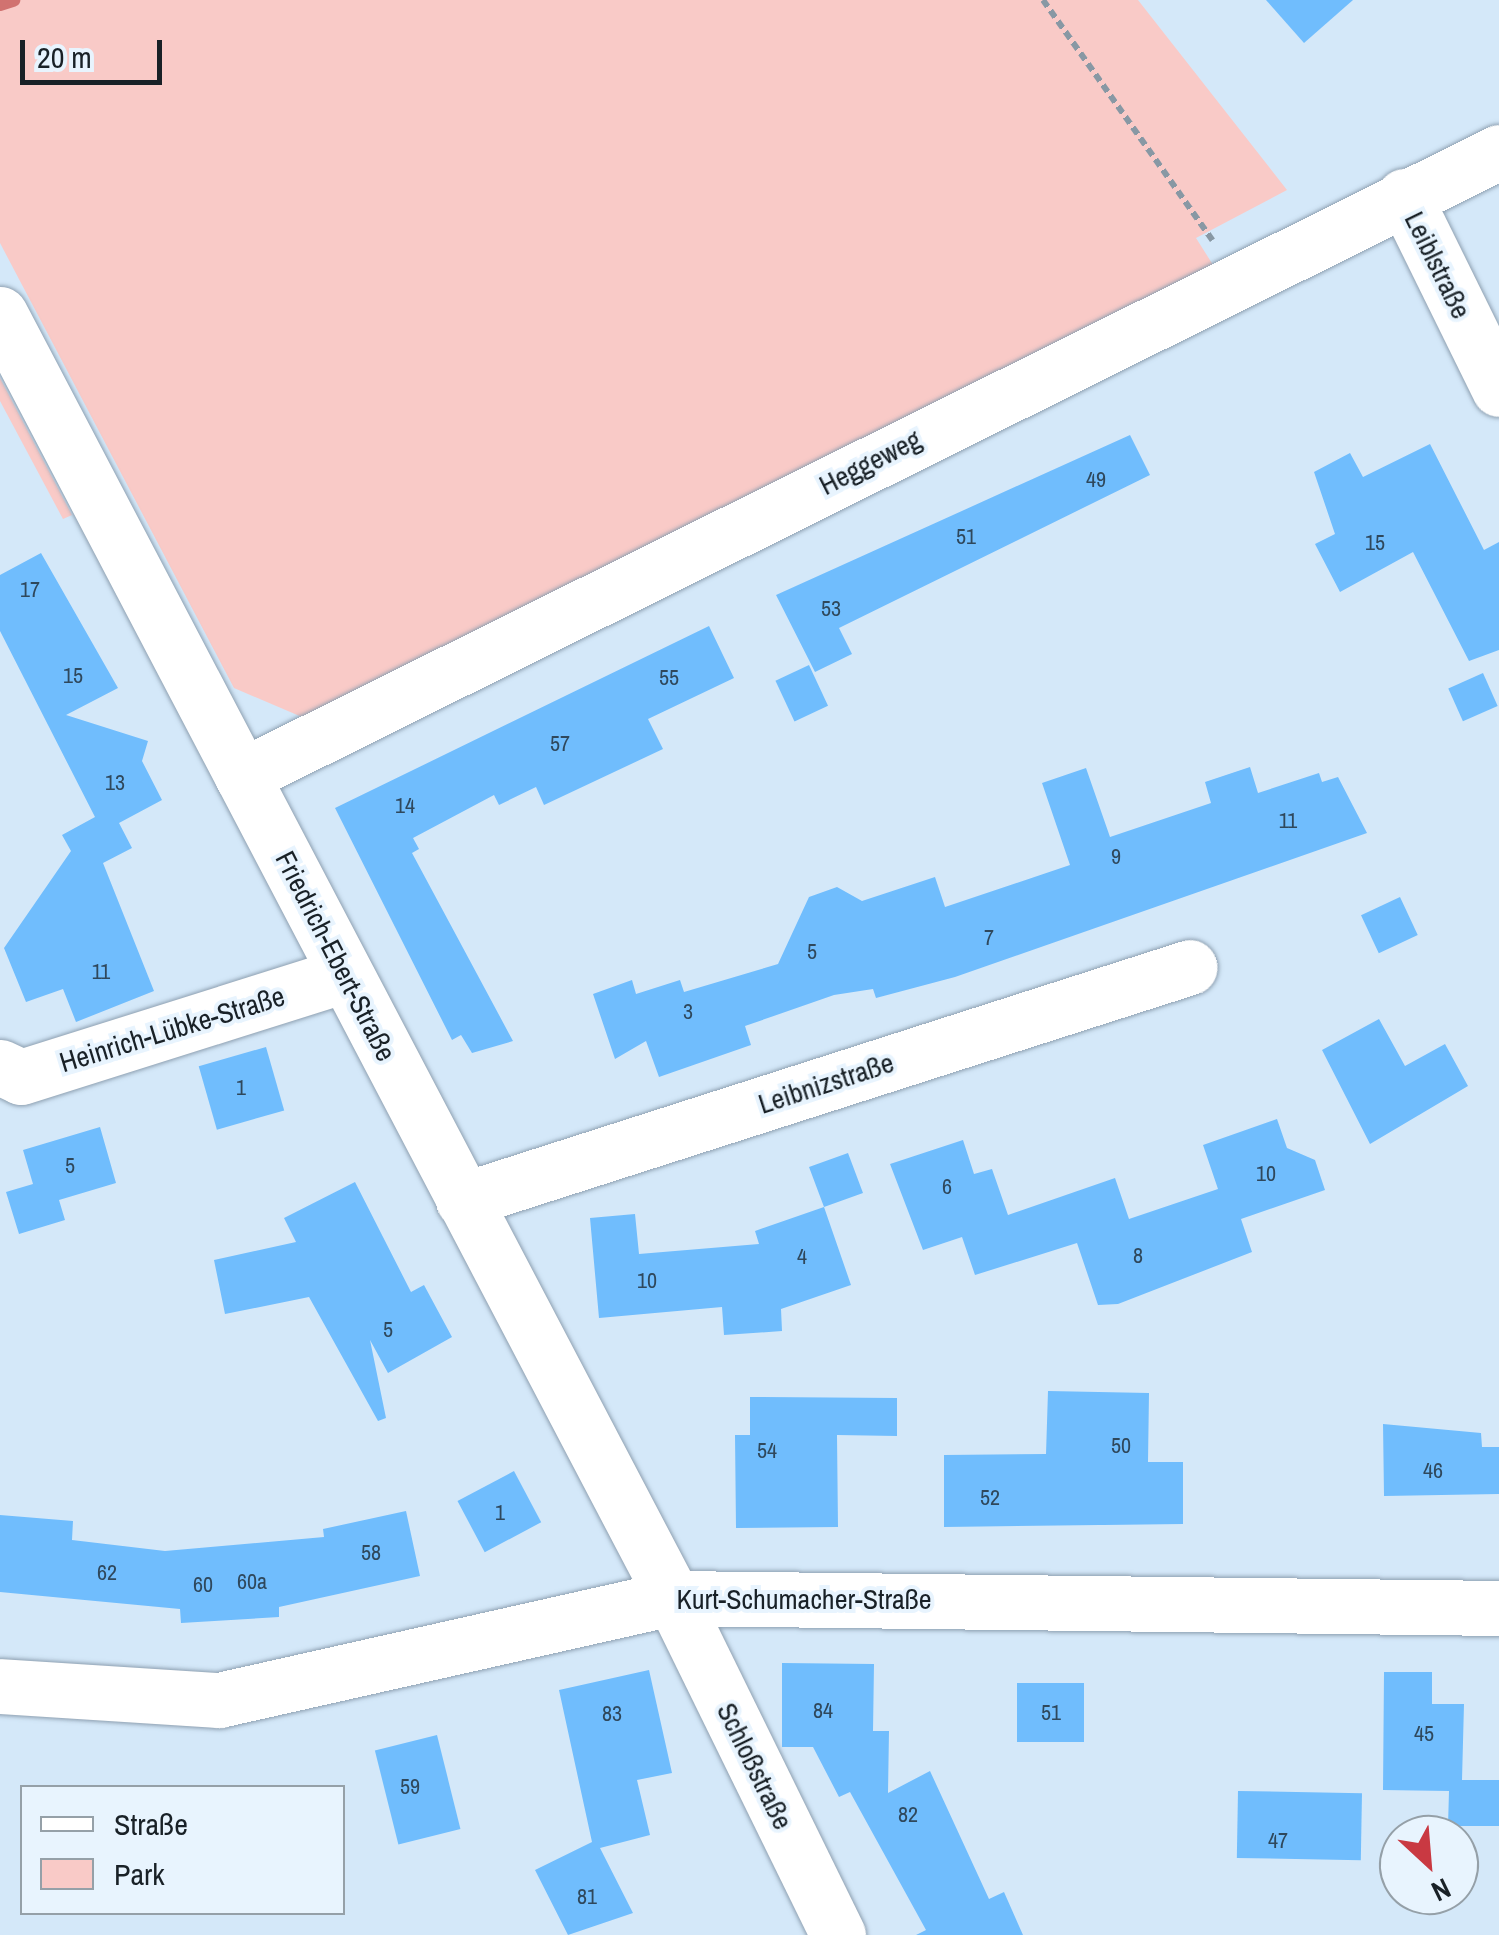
<!DOCTYPE html>
<html>
<head>
<meta charset="utf-8">
<style>
	body { margin:0 }
	#map { position:relative; width:1499px; height:1935px; overflow:hidden; background:#d4e8f9; font-family:"Archivo Narrow",sans-serif }
	div>[style] { position:absolute }
	[style*='--x'] { left:calc(var(--x)*1px); top:calc(var(--y)*1px); width:calc(var(--w)*1px); rotate:calc(var(--a)*1deg) }
	.green>* { inset:0; background:#f9cac7 }
	.stream>* { height:14px; margin:-7px; padding:0 7px; transform-origin:7px; border-radius:7px; background:#d17270 }
	.building>* { inset:0; background:#70bdfd; transform-origin:0 0 }
	.path>* { height:6px; margin-top:-3px; transform-origin:0; background:repeating-linear-gradient(90deg,#8898a4 0 8px,transparent 0 13px) }
	.roads { filter:drop-shadow(0 0 2px #8ea0b1) drop-shadow(0 0 2px #8ea0b1) }
	.minor>* { height:55px; margin:-27.5px; padding:0 27.5px; transform-origin:27.5px; border-radius:27.5px; background:#fff }
	.tertiary>* { height:55px; margin:-27.5px; padding:0 27.5px; transform-origin:27.5px; border-radius:27.5px; background:#fff }
	span { translate:-50% -50%; white-space:nowrap; text-align:center; line-height:1.15; -webkit-text-stroke:8px #e8f4fe; paint-order:stroke }
	.number-label { font-size:22px; color:#2f485c }
	.number-label span { -webkit-text-stroke-width:0 }
	.street-label { font-size:28px; color:#192127 }
	.legend { position:absolute; left:20px; top:1785px; width:325px; height:130px; box-sizing:border-box; background:#e8f4fe; border:2px solid #95a0a8; margin:0; padding:12px 18px; list-style:none; font-size:30px; color:#192127 }
	.legend li { display:flex; align-items:center; gap:20px; height:50px }
	.legend b { width:50px; border:2px solid #95a0a8 }
	.north { position:absolute; left:1379px; top:1815px; width:100px; height:100px; box-sizing:border-box; background:#e8f4fe; border:2px solid #95a0a8; border-radius:50%; rotate:154deg; font-size:28px; font-weight:700; line-height:40px; text-align:center; color:#192127 }
	.north::after { content:''; display:block; margin:auto; width:35px; height:45px; background:#c93942; clip-path:polygon(50% 0,100% 100%,50% 72%,0 100%) }
	.scale { position:absolute; left:20px; top:40px; width:142px; height:45px; box-sizing:border-box; border:5px solid #192127; border-top:0; padding-left:12px; font-size:30px; line-height:35px; white-space:nowrap; color:#192127; -webkit-text-stroke:8px #e8f4fe; paint-order:stroke }
</style>
</head>
<body>
<div id="map">
	<div class="green">
		<div style="clip-path:polygon(0 0,1138px 0,1287px 190px,1196px 238px,1220px 276px,316px 723px,234px 688px,0 243px)"></div>
		<div style="clip-path:polygon(0 378px,72px 515px,63px 519px,0 401px)"></div>
	</div>
	<div class="stream">
		<div style="--x:0;--y:4;--w:14;--a:-17"></div>
	</div>
	<div class="building">
		<div style="clip-path:polygon(1266px 0,1353px 0,1304px 43px)"></div>
		<div style="clip-path:polygon(1130px 435px,1150px 475px,839px 628px,852px 654px,815px 672px,776px 595px)"></div>
		<div style="clip-path:polygon(1430px 444px,1484px 550px,1499px 542px,1499px 650px,1469px 661px,1413px 552px,1340px 592px,1315px 544px,1335px 534px,1314px 472px,1350px 453px,1363px 477px)"></div>
		<div style="clip-path:polygon(41px 553px,118px 688px,66px 715px,148px 741px,142px 761px,162px 800px,119px 823px,132px 848px,103px 863px,154px 991px,76px 1022px,63px 989px,26px 1002px,4px 948px,71px 851px,62px 835px,95px 817px,0 631px,0 575px)"></div>
		<div style="clip-path:polygon(709px 626px,734px 678px,648px 719px,663px 749px,544px 805px,536px 787px,499px 805px,494px 795px,413px 838px,419px 849px,412px 853px,513px 1041px,472px 1053px,461px 1035px,452px 1040px,335px 808px)"></div>
		<div style="left:809px;top:665px;width:45px;height:37px;rotate:65deg"></div>
		<div style="left:1483px;top:673px;width:36px;height:38px;rotate:66deg"></div>
		<div style="clip-path:polygon(1250px 767px,1258px 793px,1319px 773px,1322px 782px,1338px 777px,1367px 833px,955px 977px,876px 998px,873px 989px,834px 995px,745px 1026px,751px 1045px,659px 1077px,646px 1041px,615px 1059px,593px 994px,632px 980px,636px 994px,680px 980px,684px 992px,778px 964px,809px 897px,837px 887px,862px 901px,935px 877px,945px 907px,1070px 865px,1042px 783px,1086px 768px,1110px 837px,1211px 803px,1205px 782px)"></div>
		<div style="left:1400px;top:897px;width:42px;height:43px;rotate:65deg"></div>
		<div style="clip-path:polygon(1379px 1019px,1405px 1066px,1445px 1044px,1468px 1086px,1370px 1144px,1322px 1050px)"></div>
		<div style="left:266px;top:1047px;width:66px;height:70px;rotate:74deg"></div>
		<div style="clip-path:polygon(1277px 1119px,1287px 1148px,1315px 1160px,1325px 1190px,1241px 1219px,1252px 1252px,1118px 1304px,1098px 1305px,1077px 1243px,975px 1275px,962px 1237px,923px 1250px,890px 1164px,963px 1140px,974px 1174px,992px 1169px,1008px 1215px,1115px 1178px,1129px 1219px,1218px 1189px,1203px 1145px)"></div>
		<div style="clip-path:polygon(100px 1127px,116px 1183px,59px 1200px,65px 1220px,19px 1234px,6px 1192px,33px 1184px,23px 1150px)"></div>
		<div style="clip-path:polygon(848px 1153px,863px 1193px,824px 1207px,851px 1285px,781px 1309px,782px 1331px,724px 1335px,722px 1307px,599px 1318px,590px 1218px,635px 1214px,639px 1254px,759px 1244px,755px 1231px,824px 1207px,809px 1167px)"></div>
		<div style="clip-path:polygon(355px 1182px,411px 1292px,424px 1285px,452px 1337px,388px 1373px,370px 1340px,386px 1418px,378px 1421px,309px 1297px,225px 1314px,214px 1260px,296px 1242px,284px 1218px)"></div>
		<div style="clip-path:polygon(1048px 1391px,1149px 1393px,1148px 1462px,1183px 1462px,1183px 1524px,944px 1527px,944px 1455px,1046px 1454px)"></div>
		<div style="clip-path:polygon(750px 1397px,897px 1398px,897px 1436px,837px 1435px,838px 1527px,736px 1528px,735px 1435px,750px 1435px)"></div>
		<div style="clip-path:polygon(1383px 1424px,1481px 1433px,1482px 1447px,1499px 1447px,1499px 1494px,1384px 1496px)"></div>
		<div style="left:514px;top:1471px;width:58px;height:64px;rotate:62deg"></div>
		<div style="clip-path:polygon(406px 1511px,420px 1576px,279px 1607px,279px 1617px,181px 1623px,180px 1609px,0 1592px,0 1515px,73px 1521px,72px 1540px,165px 1551px,324px 1537px,323px 1529px)"></div>
		<div style="clip-path:polygon(782px 1663px,874px 1664px,873px 1731px,889px 1731px,888px 1793px,930px 1771px,989px 1899px,1004px 1892px,1023px 1935px,916px 1935px,926px 1930px,850px 1792px,839px 1797px,813px 1747px,782px 1747px)"></div>
		<div style="clip-path:polygon(649px 1670px,672px 1773px,637px 1780px,650px 1835px,600px 1848px,633px 1913px,568px 1935px,535px 1870px,592px 1842px,559px 1690px)"></div>
		<div style="clip-path:polygon(1384px 1672px,1432px 1672px,1432px 1704px,1464px 1704px,1462px 1780px,1499px 1780px,1499px 1826px,1448px 1826px,1449px 1791px,1383px 1790px)"></div>
		<div style="left:1084px;top:1683px;width:59px;height:67px;rotate:90deg"></div>
		<div style="left:437px;top:1735px;width:97px;height:64px;rotate:76deg"></div>
		<div style="left:1238px;top:1791px;width:124px;height:67px;rotate:1deg"></div>
	</div>
	<div class="path">
		<div style="--x:1043;--y:0;--w:294;--a:54.8"></div>
	</div>
	<div class="roads">
		<div class="minor">
			<div style="--x:1404;--y:196;--w:215;--a:63.8"></div>
			<div style="--x:0;--y:314;--w:1450;--a:62.34"></div>
			<div style="--x:673;--y:1598;--w:375;--a:63.9"></div>
			<div style="--x:242;--y:776;--w:1403;--a:-26.4"></div>
			<div style="--x:0;--y:1067;--w:23;--a:25"></div>
			<div style="--x:21;--y:1077;--w:340;--a:-17.5"></div>
			<div style="--x:463;--y:1200;--w:763;--a:-17.77"></div>
		</div>
		<div class="tertiary">
			<div style="--x:0;--y:1686;--w:219;--a:3.7"></div>
			<div style="--x:219;--y:1700;--w:465;--a:-12.7"></div>
			<div style="--x:673;--y:1598;--w:826;--a:0.69"></div>
		</div>
	</div>
	<div class="number-label">
		<span style="left:1096px;top:480px">49</span>
		<span style="left:966px;top:537px">51</span>
		<span style="left:1375px;top:543px">15</span>
		<span style="left:30px;top:590px">17</span>
		<span style="left:831px;top:609px">53</span>
		<span style="left:73px;top:676px">15</span>
		<span style="left:669px;top:678px">55</span>
		<span style="left:560px;top:744px">57</span>
		<span style="left:115px;top:783px">13</span>
		<span style="left:405px;top:806px">14</span>
		<span style="left:1288px;top:821px">11</span>
		<span style="left:1116px;top:857px">9</span>
		<span style="left:989px;top:938px">7</span>
		<span style="left:812px;top:952px">5</span>
		<span style="left:101px;top:972px">11</span>
		<span style="left:688px;top:1012px">3</span>
		<span style="left:241px;top:1088px">1</span>
		<span style="left:70px;top:1166px">5</span>
		<span style="left:1266px;top:1174px">10</span>
		<span style="left:947px;top:1187px">6</span>
		<span style="left:1138px;top:1256px">8</span>
		<span style="left:802px;top:1257px">4</span>
		<span style="left:647px;top:1281px">10</span>
		<span style="left:388px;top:1330px">5</span>
		<span style="left:1121px;top:1446px">50</span>
		<span style="left:767px;top:1451px">54</span>
		<span style="left:1433px;top:1471px">46</span>
		<span style="left:990px;top:1498px">52</span>
		<span style="left:500px;top:1513px">1</span>
		<span style="left:371px;top:1553px">58</span>
		<span style="left:107px;top:1573px">62</span>
		<span style="left:252px;top:1582px">60a</span>
		<span style="left:203px;top:1585px">60</span>
		<span style="left:823px;top:1711px">84</span>
		<span style="left:1051px;top:1713px">51</span>
		<span style="left:612px;top:1714px">83</span>
		<span style="left:1424px;top:1734px">45</span>
		<span style="left:410px;top:1787px">59</span>
		<span style="left:908px;top:1815px">82</span>
		<span style="left:1278px;top:1841px">47</span>
		<span style="left:587px;top:1897px">81</span>
	</div>
	<div class="street-label">
		<span style="left:1438px;top:265px;rotate:64deg">Leiblstraße</span>
		<span style="left:870px;top:462px;rotate:-27deg">Heggeweg</span>
		<span style="left:336px;top:956px;rotate:63deg">Friedrich-Ebert-Straße</span>
		<span style="left:172px;top:1029px;rotate:-17deg">Heinrich-Lübke-Straße</span>
		<span style="left:826px;top:1083px;rotate:-18deg">Leibnizstraße</span>
		<span style="left:804px;top:1599px">Kurt-Schumacher-Straße</span>
		<span style="left:755px;top:1766px;rotate:64deg">Schloßstraße</span>
	</div>
	<ul class="legend">
	<li><b style="height:12px;background:#fff"></b>Straße</li>
	<li><b style="height:28px;background:#f9cac7"></b>Park</li>
	</ul>
	<div class="north">N</div>
	<div class="scale">20 m</div>
</div>
</body>
</html>
